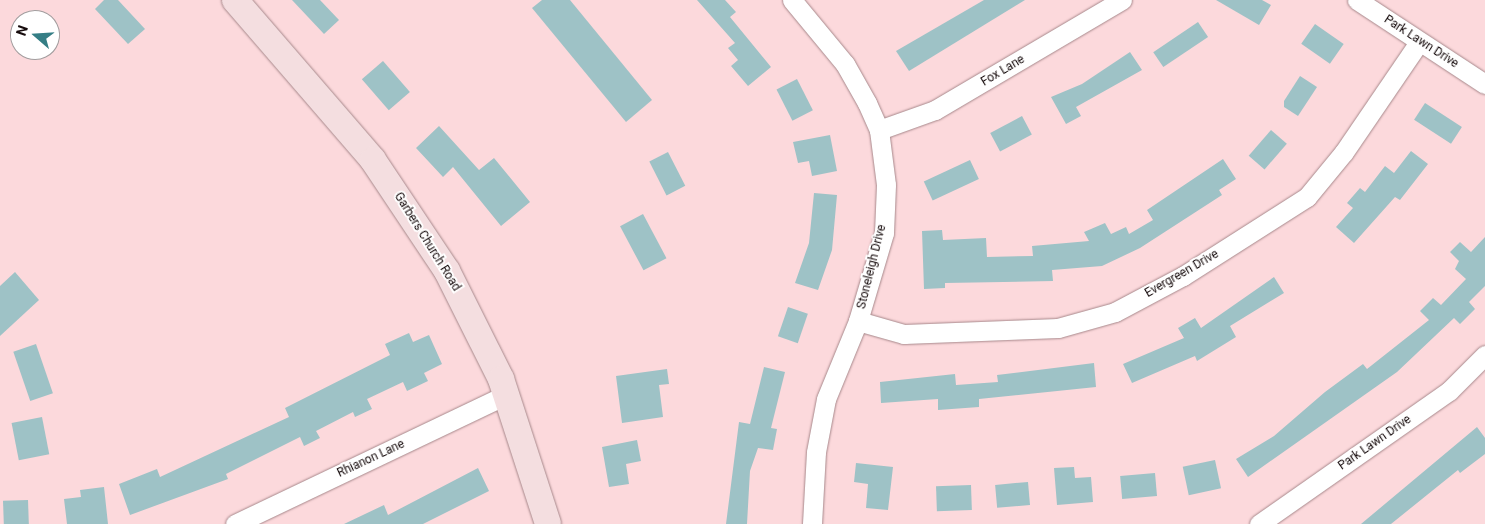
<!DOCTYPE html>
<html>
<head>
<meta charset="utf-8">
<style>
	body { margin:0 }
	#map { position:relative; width:1485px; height:524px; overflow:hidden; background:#fcd9dc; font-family:Roboto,sans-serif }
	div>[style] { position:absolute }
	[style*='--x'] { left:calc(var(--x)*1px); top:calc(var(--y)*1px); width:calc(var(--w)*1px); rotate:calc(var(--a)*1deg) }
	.building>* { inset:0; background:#9ec2c6; transform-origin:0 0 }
	.roads { filter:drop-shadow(0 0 1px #a7888b) drop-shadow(0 0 1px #a7888b) }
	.street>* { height:19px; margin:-9.5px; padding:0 9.5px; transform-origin:9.5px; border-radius:9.5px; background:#fff }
	.secondary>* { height:26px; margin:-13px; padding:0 13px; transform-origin:13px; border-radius:13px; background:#f4dee0 }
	span { translate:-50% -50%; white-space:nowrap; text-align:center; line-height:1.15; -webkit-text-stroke:4px #fff; paint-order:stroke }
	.street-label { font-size:12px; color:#160b0c }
	.north { position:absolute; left:10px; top:10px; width:50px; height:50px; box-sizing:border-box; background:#fff; border:1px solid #a29d9e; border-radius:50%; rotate:289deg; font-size:14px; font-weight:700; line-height:20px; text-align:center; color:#160b0c }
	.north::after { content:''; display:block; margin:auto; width:18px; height:22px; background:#357e85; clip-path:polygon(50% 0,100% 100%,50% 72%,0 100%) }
</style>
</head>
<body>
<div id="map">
	<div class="building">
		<div style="clip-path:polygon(104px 0,118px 0,145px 29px,128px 44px,95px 9px)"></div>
		<div style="clip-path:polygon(292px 0,320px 0,339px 20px,324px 34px)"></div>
		<div style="clip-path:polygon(542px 0,570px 0,652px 100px,626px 122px,532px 8px)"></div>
		<div style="clip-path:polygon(697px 0,725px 0,736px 12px,730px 17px,771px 67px,748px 86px,731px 66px,738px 60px,728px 48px,735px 43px)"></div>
		<div style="clip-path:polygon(984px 0,1025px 0,909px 71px,896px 51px)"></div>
		<div style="clip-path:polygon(1216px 0,1262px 0,1271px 5px,1259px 25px)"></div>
		<div style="left:1198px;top:22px;width:18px;height:54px;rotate:56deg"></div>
		<div style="left:1315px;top:24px;width:35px;height:24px;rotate:35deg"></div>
		<div style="clip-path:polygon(1130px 52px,1142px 70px,1076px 107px,1081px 116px,1066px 124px,1051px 97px,1082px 84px)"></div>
		<div style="left:383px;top:61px;width:41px;height:28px;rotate:49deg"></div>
		<div style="clip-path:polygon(1300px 76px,1317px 87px,1298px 116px,1284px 107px,1284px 101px)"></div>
		<div style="left:797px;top:79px;width:35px;height:23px;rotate:63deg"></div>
		<div style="left:1425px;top:103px;width:44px;height:20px;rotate:33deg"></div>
		<div style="left:1022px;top:116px;width:21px;height:36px;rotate:62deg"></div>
		<div style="clip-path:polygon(439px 126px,479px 170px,494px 158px,530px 202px,501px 226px,453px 167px,443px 177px,416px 148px)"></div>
		<div style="left:1271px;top:130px;width:21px;height:34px;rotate:41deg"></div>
		<div style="clip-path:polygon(830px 135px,837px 171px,812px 176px,809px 161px,798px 163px,793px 142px)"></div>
		<div style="clip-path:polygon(1411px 151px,1428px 164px,1400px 200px,1395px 197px,1354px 243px,1336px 227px,1353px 208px,1347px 203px,1360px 188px,1365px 192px,1385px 166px,1394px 173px)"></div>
		<div style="left:668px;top:152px;width:38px;height:21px;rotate:63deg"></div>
		<div style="clip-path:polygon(1223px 159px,1236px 179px,1219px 190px,1222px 195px,1140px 248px,1102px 266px,1052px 270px,1053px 281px,945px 283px,945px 288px,924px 289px,922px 231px,942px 230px,943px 240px,986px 238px,987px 257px,1033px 256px,1032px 246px,1089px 241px,1084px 232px,1105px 223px,1111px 234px,1126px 227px,1129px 234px,1153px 220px,1147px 210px)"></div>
		<div style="left:970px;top:160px;width:21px;height:51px;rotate:65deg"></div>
		<div style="clip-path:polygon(814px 193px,837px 195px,832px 250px,818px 290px,795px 283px,809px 243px)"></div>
		<div style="left:643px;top:214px;width:50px;height:26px;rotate:62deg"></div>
		<div style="clip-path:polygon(1485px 237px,1485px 286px,1469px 302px,1475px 309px,1460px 324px,1454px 318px,1397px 372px,1248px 477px,1236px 459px,1274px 436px,1325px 392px,1363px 364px,1367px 369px,1429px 320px,1420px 311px,1433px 298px,1441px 305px,1466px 279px,1455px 269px,1459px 261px,1450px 252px,1460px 242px,1471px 252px)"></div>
		<div style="clip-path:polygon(15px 272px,39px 300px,0 336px,0 286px)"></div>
		<div style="clip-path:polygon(1274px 277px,1284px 293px,1230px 326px,1236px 337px,1197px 361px,1195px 356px,1132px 383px,1123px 364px,1184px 338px,1178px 328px,1195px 318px,1201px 328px)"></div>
		<div style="left:788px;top:307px;width:21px;height:31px;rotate:19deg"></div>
		<div style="clip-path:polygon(409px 333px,413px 342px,429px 335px,442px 364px,424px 373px,428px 381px,407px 391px,403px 382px,367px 399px,372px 409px,355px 417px,353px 412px,316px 431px,320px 438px,304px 446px,300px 437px,226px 474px,228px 479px,130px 515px,119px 484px,157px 469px,160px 477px,289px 417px,285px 408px,390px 355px,385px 344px)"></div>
		<div style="left:36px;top:344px;width:52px;height:24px;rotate:71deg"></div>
		<div style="clip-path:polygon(1094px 363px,1096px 387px,979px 399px,979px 407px,938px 410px,938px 399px,881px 403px,880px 382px,955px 374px,956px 385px,998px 382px,997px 375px)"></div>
		<div style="clip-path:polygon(764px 367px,785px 372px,771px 428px,777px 429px,773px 450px,758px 448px,750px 471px,747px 524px,726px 524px,739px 422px,750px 424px)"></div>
		<div style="clip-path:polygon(667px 369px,669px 384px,659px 385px,663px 417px,622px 423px,616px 376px)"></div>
		<div style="left:42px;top:417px;width:38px;height:31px;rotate:79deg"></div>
		<div style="clip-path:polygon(1477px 427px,1485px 438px,1485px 454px,1460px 473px,1458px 470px,1391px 524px,1361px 524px)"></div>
		<div style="clip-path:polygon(637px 440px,641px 461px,626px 464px,629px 484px,609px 487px,602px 447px)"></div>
		<div style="left:1215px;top:460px;width:29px;height:33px;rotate:78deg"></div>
		<div style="clip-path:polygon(856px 463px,893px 467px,888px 510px,866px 508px,868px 484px,854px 482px)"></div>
		<div style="clip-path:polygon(1074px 467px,1075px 478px,1091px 477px,1093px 502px,1057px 505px,1054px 468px)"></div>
		<div style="clip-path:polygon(478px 468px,489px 491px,423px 524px,344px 524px,384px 505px,388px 515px)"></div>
		<div style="left:1155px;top:473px;width:23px;height:35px;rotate:85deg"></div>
		<div style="left:1028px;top:482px;width:23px;height:33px;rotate:85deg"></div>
		<div style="left:971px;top:485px;width:25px;height:35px;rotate:88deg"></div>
		<div style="clip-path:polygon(104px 487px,108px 524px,67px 524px,64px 499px,81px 497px,80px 490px)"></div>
		<div style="left:28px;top:500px;width:24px;height:25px;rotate:88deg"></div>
	</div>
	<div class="roads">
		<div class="street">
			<div style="--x:792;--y:0;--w:83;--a:50.4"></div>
			<div style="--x:845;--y:64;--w:45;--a:60.6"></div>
			<div style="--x:867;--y:103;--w:30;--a:66"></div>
			<div style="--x:879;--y:130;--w:55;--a:82.7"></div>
			<div style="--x:886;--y:185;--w:48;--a:92.4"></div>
			<div style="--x:884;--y:233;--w:92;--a:106.5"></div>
			<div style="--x:858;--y:321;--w:84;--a:112.3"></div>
			<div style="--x:826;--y:399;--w:54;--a:100.7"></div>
			<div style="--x:816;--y:452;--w:72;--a:93.2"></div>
			<div style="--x:1357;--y:0;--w:153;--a:33.3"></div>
			<div style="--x:879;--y:130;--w:59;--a:-19.7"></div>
			<div style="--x:935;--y:110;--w:217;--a:-30.5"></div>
			<div style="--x:858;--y:321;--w:48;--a:15.8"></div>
			<div style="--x:904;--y:334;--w:154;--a:-2.2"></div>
			<div style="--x:1058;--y:328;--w:59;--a:-15.7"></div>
			<div style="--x:1115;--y:312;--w:77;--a:-27.9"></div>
			<div style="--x:1183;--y:276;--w:147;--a:-32.5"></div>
			<div style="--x:1307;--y:197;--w:58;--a:-50.6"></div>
			<div style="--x:1344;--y:152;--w:133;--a:-55.7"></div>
			<div style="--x:235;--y:524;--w:301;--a:-25.5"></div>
			<div style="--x:1259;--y:524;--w:232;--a:-35"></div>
			<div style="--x:1449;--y:391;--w:51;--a:-45"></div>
		</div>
		<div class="secondary">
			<div style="--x:235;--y:0;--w:211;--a:49.2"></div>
			<div style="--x:373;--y:160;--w:133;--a:56.3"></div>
			<div style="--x:447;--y:271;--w:121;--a:63.4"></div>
			<div style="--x:501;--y:379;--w:152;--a:72"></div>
		</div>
	</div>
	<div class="street-label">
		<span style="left:1421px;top:42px;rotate:33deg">Park Lawn Drive</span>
		<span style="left:1003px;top:71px;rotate:-31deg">Fox Lane</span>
		<span style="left:427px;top:242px;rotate:58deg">Garbers Church Road</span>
		<span style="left:872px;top:267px;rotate:-76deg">Stoneleigh Drive</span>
		<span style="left:1182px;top:274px;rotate:-30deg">Evergreen Drive</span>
		<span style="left:1375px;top:443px;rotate:-35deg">Park Lawn Drive</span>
		<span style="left:371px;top:459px;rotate:-25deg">Rhianon Lane</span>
	</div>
	<div class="north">N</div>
</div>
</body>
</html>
